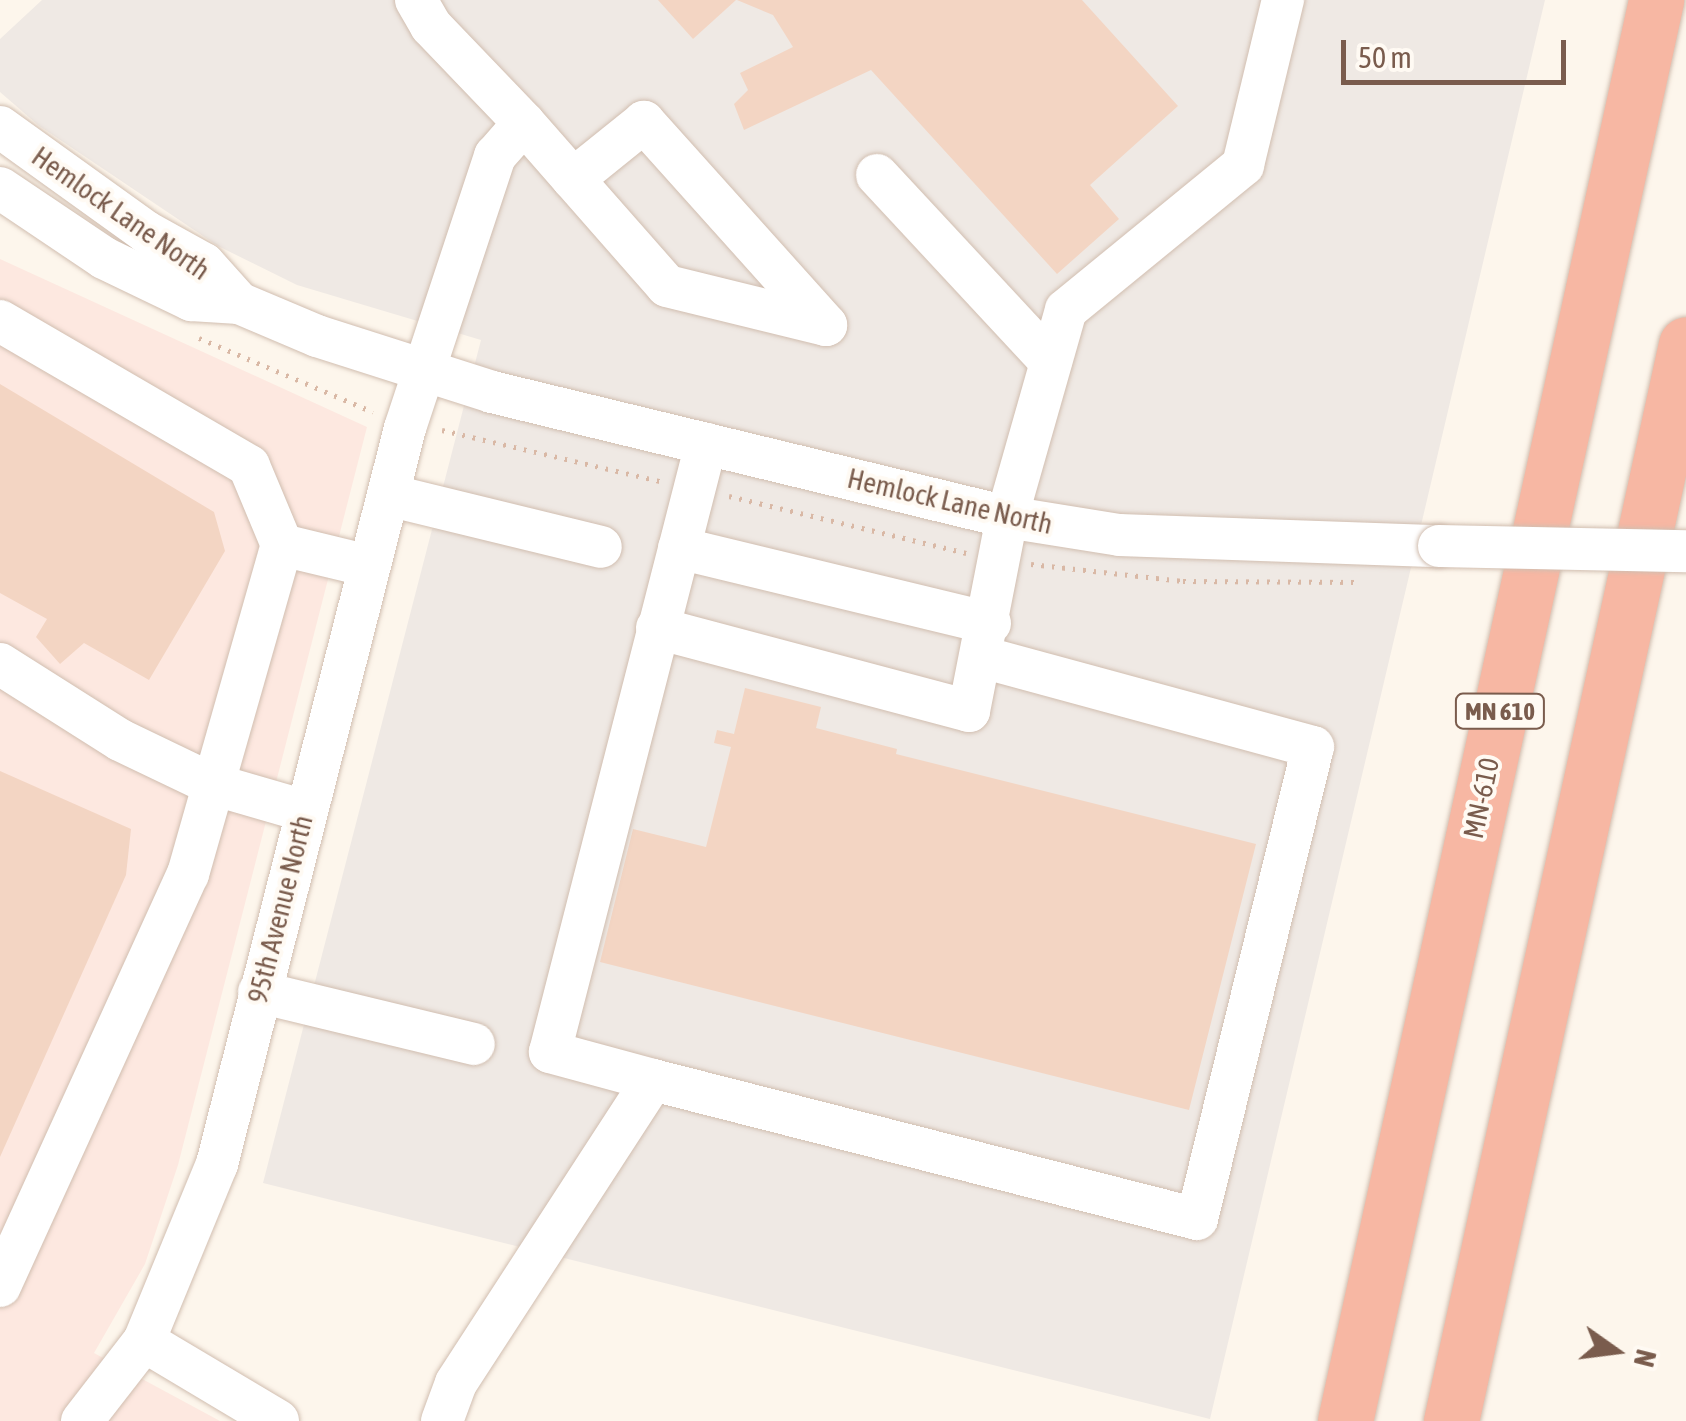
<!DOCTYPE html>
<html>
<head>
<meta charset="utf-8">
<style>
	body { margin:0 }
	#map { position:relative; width:1686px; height:1421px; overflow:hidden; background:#fdf6ec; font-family:"Asap Condensed",sans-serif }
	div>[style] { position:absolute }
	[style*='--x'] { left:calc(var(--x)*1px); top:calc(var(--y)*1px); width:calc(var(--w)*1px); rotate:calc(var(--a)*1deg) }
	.commercial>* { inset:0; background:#fde8e0 }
	.industrial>* { inset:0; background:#efe9e4 }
	.building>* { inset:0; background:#f3d5c3 }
	.path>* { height:5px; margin-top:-2.5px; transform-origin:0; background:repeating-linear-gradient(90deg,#d9b8a5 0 2.5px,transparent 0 10.5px) }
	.roads { filter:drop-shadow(0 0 2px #d1beb0) drop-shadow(0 0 2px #d1beb0) }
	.minor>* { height:42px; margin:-21px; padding:0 21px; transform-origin:21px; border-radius:21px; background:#fff }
	.highway>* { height:55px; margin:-27.5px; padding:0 27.5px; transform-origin:27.5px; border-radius:27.5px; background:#f7b7a3 }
	.bridges { filter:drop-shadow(0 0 2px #d1beb0) drop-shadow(0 0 2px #d1beb0) }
	.minor-bridge>* { height:42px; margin:-21px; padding:0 21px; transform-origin:21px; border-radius:21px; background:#fff }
	span { translate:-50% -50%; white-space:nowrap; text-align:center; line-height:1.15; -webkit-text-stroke:8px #fffaf3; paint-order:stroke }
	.shield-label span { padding:2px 8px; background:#fffaf3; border:2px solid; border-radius:8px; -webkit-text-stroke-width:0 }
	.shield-label { font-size:25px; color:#7a5c4d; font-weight:700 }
	.street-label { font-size:28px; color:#7a5c4d }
	.north { position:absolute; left:1566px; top:1301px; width:100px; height:100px; -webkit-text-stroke:8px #fffaf3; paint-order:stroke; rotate:104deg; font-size:28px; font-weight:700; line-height:40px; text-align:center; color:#7a5c4d }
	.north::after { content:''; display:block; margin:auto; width:35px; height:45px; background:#7a5c4d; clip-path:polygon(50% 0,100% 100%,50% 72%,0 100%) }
	.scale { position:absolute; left:1341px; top:40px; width:225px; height:45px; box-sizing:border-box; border:5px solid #7a5c4d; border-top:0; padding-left:12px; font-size:30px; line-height:35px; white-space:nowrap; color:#7a5c4d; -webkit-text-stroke:8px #fffaf3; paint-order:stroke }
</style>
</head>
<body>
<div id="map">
	<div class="commercial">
		<div style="clip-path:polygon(0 259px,367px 427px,178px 1165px,145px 1264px,94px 1353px,220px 1421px,0 1421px)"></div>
	</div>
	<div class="industrial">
		<div style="clip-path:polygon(42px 0,1545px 0,1210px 1419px,263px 1183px,481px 340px,297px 285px,218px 246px,38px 125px,0 92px,0 39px)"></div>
	</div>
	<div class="building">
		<div style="clip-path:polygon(658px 0,736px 0,693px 39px)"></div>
		<div style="clip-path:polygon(737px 0,1082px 0,1178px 106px,1090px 185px,1119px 219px,1057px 274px,871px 70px,744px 130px,734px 104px,748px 90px,740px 73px,793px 47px,773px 15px)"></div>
		<div style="clip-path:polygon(0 384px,214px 512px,225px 551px,149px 680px,84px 643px,60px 664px,36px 637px,47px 619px,0 593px)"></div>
		<div style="clip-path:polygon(745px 688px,821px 707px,816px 728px,897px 749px,896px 754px,1256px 844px,1189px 1110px,600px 962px,633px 829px,706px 847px,731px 747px,714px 743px,717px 730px,734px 734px)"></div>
		<div style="clip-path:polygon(0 771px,131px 829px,126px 875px,0 1157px)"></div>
	</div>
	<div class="path">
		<div style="--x:199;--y:338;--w:189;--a:23"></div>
		<div style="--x:442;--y:430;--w:224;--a:13.2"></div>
		<div style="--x:729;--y:496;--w:244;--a:13.5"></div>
		<div style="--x:1031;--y:564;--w:153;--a:6.4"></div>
		<div style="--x:1183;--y:581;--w:176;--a:0.3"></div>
	</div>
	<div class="roads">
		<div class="minor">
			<div style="--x:416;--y:0;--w:30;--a:60"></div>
			<div style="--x:431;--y:26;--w:134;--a:46.2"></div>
			<div style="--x:0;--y:127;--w:180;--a:35.7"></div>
			<div style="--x:146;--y:232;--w:66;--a:28.9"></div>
			<div style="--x:204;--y:264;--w:52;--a:48.1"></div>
			<div style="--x:877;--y:175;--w:255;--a:47.1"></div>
			<div style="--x:0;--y:188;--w:125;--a:33.9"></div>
			<div style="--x:104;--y:258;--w:97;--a:25.8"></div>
			<div style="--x:191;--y:300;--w:48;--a:3.6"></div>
			<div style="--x:239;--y:303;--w:85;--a:22.9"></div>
			<div style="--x:317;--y:336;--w:184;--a:17.7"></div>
			<div style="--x:492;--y:392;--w:530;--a:13.64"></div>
			<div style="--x:1007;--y:517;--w:113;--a:9.1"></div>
			<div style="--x:1119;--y:535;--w:320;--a:2"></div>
			<div style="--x:0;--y:321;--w:288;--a:30.2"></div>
			<div style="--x:249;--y:466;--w:86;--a:67.3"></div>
			<div style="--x:282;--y:545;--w:89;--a:13.6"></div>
			<div style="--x:388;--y:495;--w:219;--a:13.7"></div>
			<div style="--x:679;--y:548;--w:320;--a:13.6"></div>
			<div style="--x:657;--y:628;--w:323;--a:14.9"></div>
			<div style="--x:969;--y:711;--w:198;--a:-78.9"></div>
			<div style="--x:1007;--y:517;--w:215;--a:-74.1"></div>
			<div style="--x:1066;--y:310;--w:229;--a:-39.3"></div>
			<div style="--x:1243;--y:165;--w:170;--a:-76.4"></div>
			<div style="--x:0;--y:664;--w:142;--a:32.3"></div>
			<div style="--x:120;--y:740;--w:102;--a:25.6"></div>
			<div style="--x:212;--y:784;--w:97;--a:16.2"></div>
			<div style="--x:259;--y:992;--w:221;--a:13.6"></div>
			<div style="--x:653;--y:1080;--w:107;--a:-164.8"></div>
			<div style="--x:550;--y:1052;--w:628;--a:-75.61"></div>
			<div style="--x:0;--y:1286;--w:453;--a:-65.5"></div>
			<div style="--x:188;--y:874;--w:342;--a:-74.1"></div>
			<div style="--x:144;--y:1341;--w:156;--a:30.8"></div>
			<div style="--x:82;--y:1421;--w:101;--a:-52.2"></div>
			<div style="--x:144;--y:1341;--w:191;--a:-67.6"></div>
			<div style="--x:217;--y:1164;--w:760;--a:-75.67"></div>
			<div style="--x:405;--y:428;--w:287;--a:-71.7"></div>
			<div style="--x:495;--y:156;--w:44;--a:-48.7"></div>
			<div style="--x:524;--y:123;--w:74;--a:48.8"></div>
			<div style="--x:573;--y:179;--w:142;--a:48.7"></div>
			<div style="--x:667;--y:286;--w:164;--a:13.8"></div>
			<div style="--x:826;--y:325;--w:273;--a:-131.9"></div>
			<div style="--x:644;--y:122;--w:91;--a:141.2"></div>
			<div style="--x:442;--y:1421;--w:40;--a:-69.8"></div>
			<div style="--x:456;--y:1383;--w:361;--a:-57"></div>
			<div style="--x:653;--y:1080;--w:561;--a:14.33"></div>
			<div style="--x:1197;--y:1219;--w:486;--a:-76.2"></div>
			<div style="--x:1313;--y:747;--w:344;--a:-164.8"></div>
		</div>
		<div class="highway">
			<div style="--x:1345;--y:1421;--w:1455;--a:-77.65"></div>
			<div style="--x:1451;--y:1421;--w:1102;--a:-77.69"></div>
		</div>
	</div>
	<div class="bridges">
		<div class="minor-bridge">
			<div style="--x:1439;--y:546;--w:247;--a:1.2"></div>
		</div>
	</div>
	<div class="shield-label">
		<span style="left:1500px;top:711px">MN 610</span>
	</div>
	<div class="street-label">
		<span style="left:121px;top:213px;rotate:35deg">Hemlock Lane North</span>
		<span style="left:950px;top:501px;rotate:13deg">Hemlock Lane North</span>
		<span style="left:1481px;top:798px;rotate:-78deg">MN-610</span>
		<span style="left:280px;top:909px;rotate:-76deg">95th Avenue North</span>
	</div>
	<div class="north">N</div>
	<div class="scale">50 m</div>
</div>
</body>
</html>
